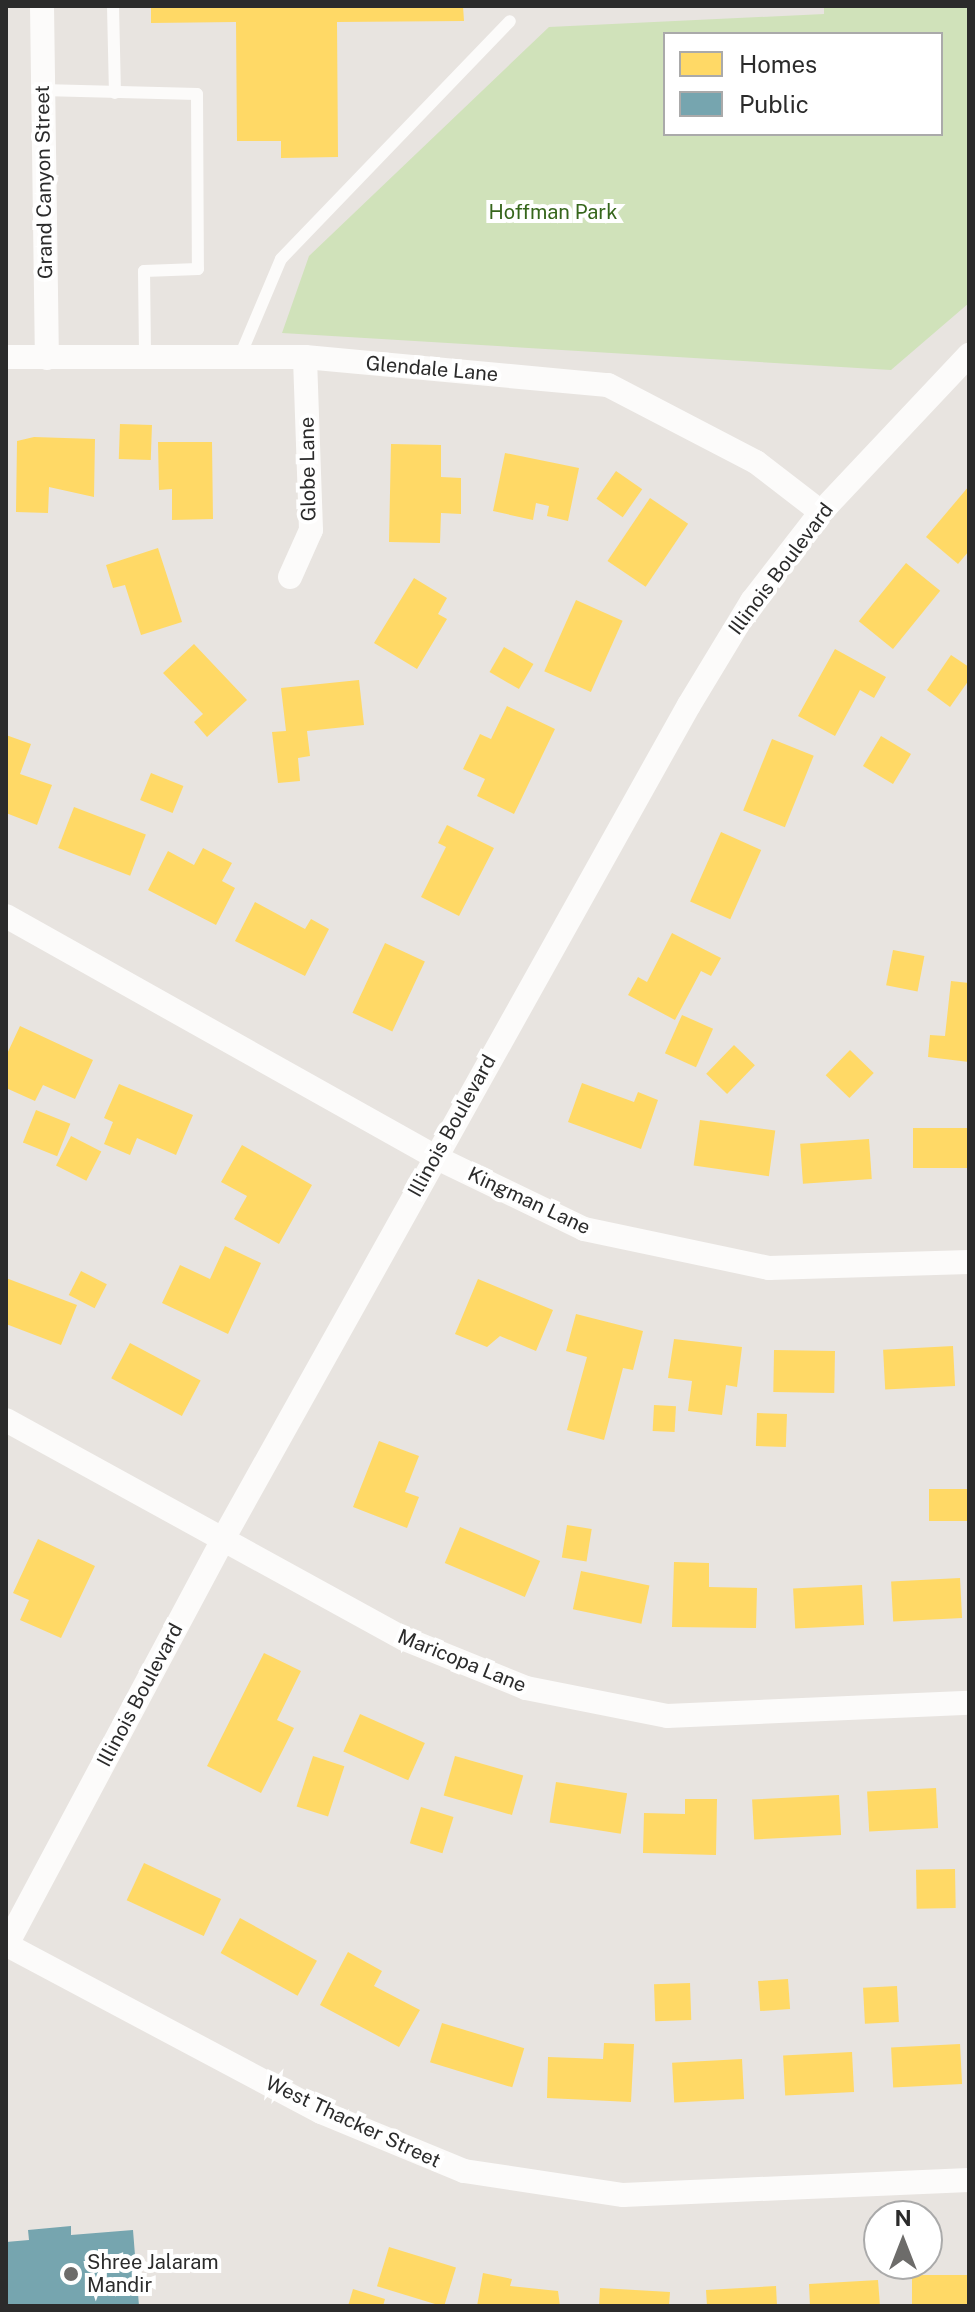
<!DOCTYPE html>
<html>
<head>
<meta charset="utf-8">
<style>
	body { margin:0 }
	#map { position:relative; width:975px; height:2312px; overflow:hidden; background:#e8e4e0; font-family:"Public Sans",sans-serif }
	div>[style] { position:absolute }
	[style*='--x'] { left:calc(var(--x)*1px); top:calc(var(--y)*1px); width:calc(var(--w)*1px); rotate:calc(var(--a)*1deg) }
	.green>* { inset:0; background:#d0e2ba }
	.homes>* { inset:0; background:#ffd966; transform-origin:0 0 }
	.public>* { inset:0; background:#76a5af }
	.service>* { height:12px; margin:-6px; padding:0 6px; transform-origin:6px; border-radius:6px; background:#fcfbfa }
	.minor>* { height:24px; margin:-12px; padding:0 12px; transform-origin:12px; border-radius:12px; background:#fcfbfa }
	.dots>* { width:22px; height:22px; translate:-50% -50%; box-sizing:border-box; border:4px solid #fff; border-radius:50% }
	span { translate:-50% -50%; white-space:nowrap; text-align:center; line-height:1.15; -webkit-text-stroke:8px #fff; paint-order:stroke }
	.street-label { font-size:20px; color:#2b2b2b }
	.park-label { font-size:20px; color:#36661c }
	.poi-label { font-size:20px; color:#2b2b2b }
	.left { translate:0 -50%; text-align:left }
	.frame { position:absolute; inset:0; border:8px solid #2b2b2b; pointer-events:none }
	.legend { position:absolute; left:663px; top:32px; width:280px; height:104px; box-sizing:border-box; background:#fff; border:2px solid #aaa; margin:0; padding:10px 14px; list-style:none; font-size:24px; color:#2b2b2b }
	.legend li { display:flex; align-items:center; gap:16px; height:40px }
	.legend b { width:40px; border:2px solid #aaa }
	.north { position:absolute; left:863px; top:2200px; width:80px; height:80px; box-sizing:border-box; background:#fff; border:2px solid #aaa; border-radius:50%; rotate:0deg; font-size:22px; font-weight:700; line-height:32px; text-align:center; color:#2b2b2b }
	.north::after { content:''; display:block; margin:auto; width:28px; height:36px; background:#6d6c6a; clip-path:polygon(50% 0,100% 100%,50% 72%,0 100%) }
</style>
</head>
<body>
<div id="map">
	<div class="green">
		<div style="clip-path:polygon(evenodd,824px 6px,969px 6px,969px 303px,891px 370px,282px 333px,309px 256px,549px 27px,824px 14px,824px 6px,665px 34px,941px 34px,941px 134px,665px 134px,665px 34px)"></div>
	</div>
	<div class="homes">
		<div style="clip-path:polygon(151px 6px,463px 6px,464px 21px,337px 22px,338px 157px,281px 158px,281px 141px,237px 141px,236px 22px,151px 23px)"></div>
		<div style="left:120px;top:424px;width:32px;height:35px;rotate:2deg"></div>
		<div style="clip-path:polygon(34px 437px,95px 439px,94px 497px,49px 487px,48px 513px,16px 512px,17px 441px)"></div>
		<div style="clip-path:polygon(158px 442px,212px 442px,213px 519px,172px 520px,172px 489px,159px 490px)"></div>
		<div style="clip-path:polygon(391px 444px,441px 445px,441px 477px,461px 478px,461px 514px,441px 513px,440px 543px,389px 542px)"></div>
		<div style="clip-path:polygon(505px 453px,579px 468px,568px 521px,547px 516px,549px 506px,536px 503px,533px 520px,493px 511px)"></div>
		<div style="left:616px;top:471px;width:32px;height:34px;rotate:35deg"></div>
		<div style="clip-path:polygon(969px 486px,969px 551px,958px 564px,926px 537px)"></div>
		<div style="left:650px;top:498px;width:46px;height:76px;rotate:34deg"></div>
		<div style="clip-path:polygon(158px 548px,182px 622px,141px 635px,125px 585px,113px 588px,106px 565px)"></div>
		<div style="left:906px;top:563px;width:44px;height:75px;rotate:39deg"></div>
		<div style="clip-path:polygon(414px 578px,447px 598px,438px 614px,447px 619px,417px 669px,374px 643px)"></div>
		<div style="left:576px;top:600px;width:51px;height:78px;rotate:24deg"></div>
		<div style="clip-path:polygon(194px 644px,247px 700px,207px 737px,194px 722px,203px 714px,163px 673px)"></div>
		<div style="left:504px;top:647px;width:34px;height:29px;rotate:30deg"></div>
		<div style="clip-path:polygon(835px 649px,886px 677px,874px 698px,860px 690px,835px 736px,798px 716px)"></div>
		<div style="clip-path:polygon(951px 655px,969px 667px,969px 680px,950px 707px,927px 690px)"></div>
		<div style="clip-path:polygon(359px 680px,364px 725px,307px 731px,310px 756px,298px 758px,300px 781px,278px 783px,272px 732px,286px 731px,281px 688px)"></div>
		<div style="clip-path:polygon(507px 706px,555px 729px,514px 814px,477px 796px,485px 779px,463px 769px,480px 734px,491px 739px)"></div>
		<div style="clip-path:polygon(6px 735px,31px 744px,20px 774px,52px 785px,37px 825px,6px 813px)"></div>
		<div style="left:881px;top:736px;width:35px;height:35px;rotate:31deg"></div>
		<div style="left:772px;top:739px;width:45px;height:77px;rotate:22deg"></div>
		<div style="left:151px;top:773px;width:35px;height:29px;rotate:22deg"></div>
		<div style="left:74px;top:807px;width:77px;height:44px;rotate:21deg"></div>
		<div style="clip-path:polygon(447px 825px,494px 848px,459px 916px,421px 897px,446px 847px,438px 843px)"></div>
		<div style="left:721px;top:832px;width:44px;height:76px;rotate:24deg"></div>
		<div style="clip-path:polygon(203px 848px,232px 863px,222px 881px,235px 888px,216px 925px,148px 890px,168px 851px,194px 865px)"></div>
		<div style="clip-path:polygon(255px 902px,305px 929px,311px 919px,329px 929px,305px 976px,235px 941px)"></div>
		<div style="clip-path:polygon(672px 933px,721px 958px,711px 976px,701px 971px,675px 1020px,628px 995px,638px 977px,647px 982px)"></div>
		<div style="left:385px;top:943px;width:44px;height:77px;rotate:25deg"></div>
		<div style="left:893px;top:950px;width:32px;height:36px;rotate:11deg"></div>
		<div style="clip-path:polygon(951px 981px,969px 983px,969px 1062px,928px 1057px,930px 1035px,945px 1036px)"></div>
		<div style="left:682px;top:1015px;width:34px;height:42px;rotate:24deg"></div>
		<div style="clip-path:polygon(20px 1026px,93px 1060px,75px 1099px,43px 1085px,35px 1101px,6px 1088px,6px 1056px)"></div>
		<div style="left:734px;top:1045px;width:29px;height:40px;rotate:44deg"></div>
		<div style="left:850px;top:1050px;width:33px;height:35px;rotate:44deg"></div>
		<div style="clip-path:polygon(582px 1083px,634px 1102px,638px 1092px,658px 1100px,641px 1149px,568px 1122px)"></div>
		<div style="clip-path:polygon(119px 1084px,193px 1115px,176px 1155px,137px 1138px,130px 1155px,104px 1144px,113px 1122px,104px 1118px)"></div>
		<div style="left:36px;top:1110px;width:37px;height:35px;rotate:22deg"></div>
		<div style="left:700px;top:1120px;width:76px;height:46px;rotate:8deg"></div>
		<div style="left:969px;top:1128px;width:40px;height:56px;rotate:90deg"></div>
		<div style="left:71px;top:1136px;width:34px;height:33px;rotate:27deg"></div>
		<div style="left:869px;top:1139px;width:40px;height:69px;rotate:86deg"></div>
		<div style="clip-path:polygon(242px 1145px,312px 1185px,279px 1244px,234px 1219px,247px 1196px,221px 1182px)"></div>
		<div style="clip-path:polygon(225px 1246px,261px 1263px,228px 1334px,162px 1303px,180px 1265px,210px 1279px)"></div>
		<div style="left:81px;top:1271px;width:29px;height:27px;rotate:27deg"></div>
		<div style="clip-path:polygon(6px 1278px,77px 1305px,61px 1345px,6px 1324px)"></div>
		<div style="clip-path:polygon(478px 1279px,553px 1310px,536px 1351px,500px 1336px,487px 1347px,455px 1334px)"></div>
		<div style="clip-path:polygon(576px 1314px,643px 1331px,633px 1370px,623px 1368px,604px 1440px,567px 1430px,587px 1357px,566px 1351px)"></div>
		<div style="clip-path:polygon(674px 1339px,742px 1347px,737px 1387px,726px 1385px,722px 1415px,688px 1411px,692px 1381px,668px 1378px)"></div>
		<div style="left:130px;top:1343px;width:80px;height:40px;rotate:28deg"></div>
		<div style="left:953px;top:1346px;width:40px;height:70px;rotate:87deg"></div>
		<div style="left:774px;top:1350px;width:61px;height:42px;rotate:1deg"></div>
		<div style="left:654px;top:1405px;width:22px;height:26px;rotate:3deg"></div>
		<div style="left:757px;top:1413px;width:30px;height:33px;rotate:2deg"></div>
		<div style="clip-path:polygon(379px 1441px,419px 1456px,405px 1492px,419px 1497px,407px 1528px,353px 1507px)"></div>
		<div style="left:969px;top:1489px;width:32px;height:40px;rotate:90deg"></div>
		<div style="left:567px;top:1525px;width:25px;height:33px;rotate:9deg"></div>
		<div style="left:460px;top:1527px;width:87px;height:39px;rotate:23deg"></div>
		<div style="clip-path:polygon(38px 1539px,95px 1566px,61px 1638px,20px 1620px,29px 1600px,13px 1593px)"></div>
		<div style="clip-path:polygon(674px 1562px,709px 1563px,709px 1587px,757px 1588px,756px 1628px,672px 1627px)"></div>
		<div style="left:581px;top:1571px;width:70px;height:39px;rotate:12deg"></div>
		<div style="left:960px;top:1578px;width:40px;height:69px;rotate:87deg"></div>
		<div style="left:862px;top:1585px;width:40px;height:69px;rotate:87deg"></div>
		<div style="clip-path:polygon(264px 1653px,301px 1671px,277px 1720px,294px 1728px,261px 1793px,207px 1766px)"></div>
		<div style="left:360px;top:1714px;width:71px;height:41px;rotate:24deg"></div>
		<div style="left:313px;top:1756px;width:33px;height:53px;rotate:18deg"></div>
		<div style="left:455px;top:1756px;width:71px;height:41px;rotate:16deg"></div>
		<div style="left:556px;top:1782px;width:72px;height:41px;rotate:9deg"></div>
		<div style="left:936px;top:1788px;width:40px;height:69px;rotate:87deg"></div>
		<div style="left:839px;top:1795px;width:40px;height:87px;rotate:87deg"></div>
		<div style="clip-path:polygon(685px 1799px,717px 1799px,716px 1855px,643px 1853px,644px 1813px,685px 1814px)"></div>
		<div style="left:421px;top:1807px;width:34px;height:38px;rotate:17deg"></div>
		<div style="left:144px;top:1863px;width:85px;height:41px;rotate:25deg"></div>
		<div style="left:955px;top:1869px;width:39px;height:39px;rotate:89deg"></div>
		<div style="left:240px;top:1918px;width:88px;height:40px;rotate:29deg"></div>
		<div style="clip-path:polygon(348px 1952px,382px 1971px,374px 1986px,420px 2010px,399px 2047px,320px 2005px)"></div>
		<div style="left:788px;top:1979px;width:30px;height:30px;rotate:86deg"></div>
		<div style="left:690px;top:1983px;width:37px;height:36px;rotate:88deg"></div>
		<div style="left:897px;top:1986px;width:36px;height:34px;rotate:87deg"></div>
		<div style="left:442px;top:2023px;width:86px;height:41px;rotate:17deg"></div>
		<div style="clip-path:polygon(604px 2043px,634px 2044px,631px 2102px,547px 2098px,548px 2057px,603px 2059px)"></div>
		<div style="left:960px;top:2044px;width:40px;height:69px;rotate:87deg"></div>
		<div style="left:852px;top:2052px;width:40px;height:69px;rotate:87deg"></div>
		<div style="left:742px;top:2059px;width:40px;height:70px;rotate:87deg"></div>
		<div style="left:389px;top:2247px;width:70px;height:41px;rotate:17deg"></div>
		<div style="clip-path:polygon(483px 2273px,512px 2279px,510px 2286px,558px 2291px,560px 2306px,477px 2306px)"></div>
		<div style="left:969px;top:2275px;width:31px;height:57px;rotate:90deg"></div>
		<div style="clip-path:polygon(878px 2280px,880px 2306px,810px 2306px,809px 2284px)"></div>
		<div style="clip-path:polygon(776px 2286px,777px 2306px,707px 2306px,706px 2290px)"></div>
		<div style="clip-path:polygon(600px 2288px,670px 2292px,669px 2306px,599px 2306px)"></div>
		<div style="clip-path:polygon(353px 2289px,385px 2299px,383px 2306px,348px 2306px)"></div>
	</div>
	<div class="public">
		<div style="clip-path:polygon(71px 2226px,71px 2235px,133px 2230px,139px 2306px,6px 2306px,6px 2242px,29px 2240px,28px 2230px)"></div>
	</div>
	<div class="service">
		<div style="--x:113;--y:6;--w:87;--a:88.7"></div>
		<div style="--x:42;--y:90;--w:155;--a:1.5"></div>
		<div style="--x:197;--y:94;--w:175;--a:89.7"></div>
		<div style="--x:198;--y:269;--w:54;--a:177.9"></div>
		<div style="--x:144;--y:271;--w:88;--a:89.3"></div>
		<div style="--x:240;--y:356;--w:105;--a:-67.1"></div>
		<div style="--x:281;--y:259;--w:330;--a:-46.1"></div>
	</div>
	<div class="minor">
		<div style="--x:42;--y:6;--w:352;--a:89.2"></div>
		<div style="--x:6;--y:357;--w:299;--a:0"></div>
		<div style="--x:305;--y:357;--w:304;--a:5.3"></div>
		<div style="--x:608;--y:385;--w:167;--a:27.5"></div>
		<div style="--x:756;--y:462;--w:82;--a:37.6"></div>
		<div style="--x:290;--y:577;--w:51;--a:-65.9"></div>
		<div style="--x:311;--y:530;--w:173;--a:-92"></div>
		<div style="--x:6;--y:916;--w:492;--a:29.3"></div>
		<div style="--x:435;--y:1157;--w:165;--a:25.8"></div>
		<div style="--x:584;--y:1229;--w:189;--a:11.9"></div>
		<div style="--x:769;--y:1268;--w:200;--a:-1.7"></div>
		<div style="--x:6;--y:1420;--w:455;--a:28.8"></div>
		<div style="--x:405;--y:1639;--w:131;--a:22"></div>
		<div style="--x:526;--y:1688;--w:144;--a:11.2"></div>
		<div style="--x:667;--y:1716;--w:302;--a:-2.5"></div>
		<div style="--x:7;--y:1945;--w:356;--a:28"></div>
		<div style="--x:321;--y:2112;--w:155;--a:22.4"></div>
		<div style="--x:464;--y:2171;--w:161;--a:8.6"></div>
		<div style="--x:623;--y:2195;--w:346;--a:-2.5"></div>
		<div style="--x:6;--y:1946;--w:461;--a:-61.9"></div>
		<div style="--x:223;--y:1539;--w:955;--a:-60.81"></div>
		<div style="--x:689;--y:705;--w:122;--a:-58.8"></div>
		<div style="--x:752;--y:601;--w:113;--a:-52.2"></div>
		<div style="--x:821;--y:512;--w:216;--a:-46.7"></div>
	</div>
	<div class="dots">
		<div style="left:71px;top:2274px;background:#6d6c6a"></div>
	</div>
	<div class="street-label">
		<span style="left:44px;top:182px;rotate:-91deg">Grand Canyon Street</span>
		<span style="left:432px;top:369px;rotate:5deg">Glendale Lane</span>
		<span style="left:308px;top:469px;rotate:-91deg">Globe Lane</span>
		<span style="left:781px;top:569px;rotate:-53deg">Illinois Boulevard</span>
		<span style="left:452px;top:1126px;rotate:-61deg">Illinois Boulevard</span>
		<span style="left:529px;top:1201px;rotate:25deg">Kingman Lane</span>
		<span style="left:462px;top:1661px;rotate:22deg">Maricopa Lane</span>
		<span style="left:140px;top:1695px;rotate:-62deg">Illinois Boulevard</span>
		<span style="left:353px;top:2122px;rotate:25deg">West Thacker Street</span>
	</div>
	<div class="park-label">
		<span style="left:553px;top:212px">Hoffman Park</span>
	</div>
	<div class="poi-label">
		<span class="left" style="left:87px;top:2274px">Shree Jalaram<br>Mandir</span>
	</div>
	<div class="frame"></div>
	<ul class="legend">
	<li><b style="height:22px;background:#ffd966"></b>Homes</li>
	<li><b style="height:22px;background:#76a5af"></b>Public</li>
	</ul>
	<div class="north">N</div>
</div>
</body>
</html>
